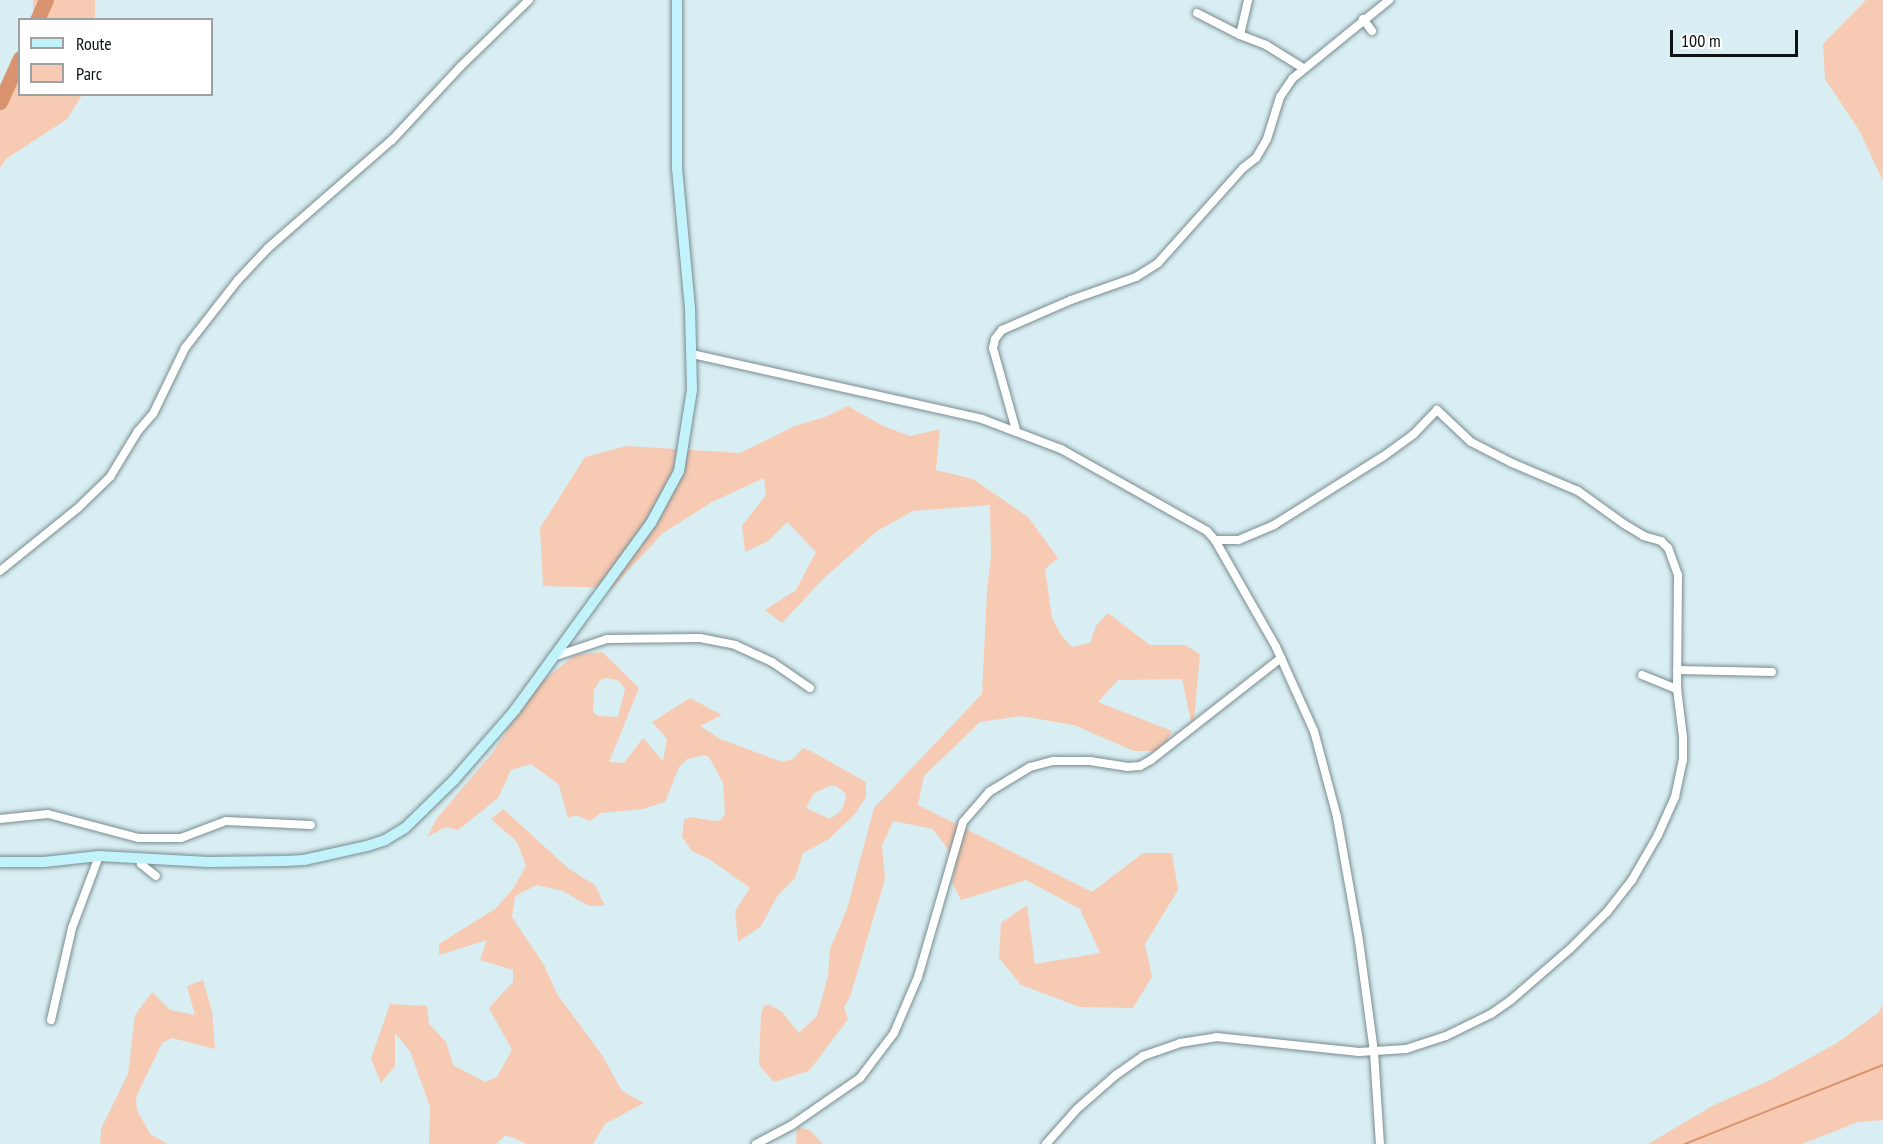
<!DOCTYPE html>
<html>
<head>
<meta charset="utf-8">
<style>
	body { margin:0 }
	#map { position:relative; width:1883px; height:1144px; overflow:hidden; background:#d8eef2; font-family:"PT Sans Narrow",sans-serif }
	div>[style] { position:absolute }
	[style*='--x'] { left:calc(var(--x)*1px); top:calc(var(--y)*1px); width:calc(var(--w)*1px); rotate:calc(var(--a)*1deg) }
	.green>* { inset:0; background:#f7cab3; transform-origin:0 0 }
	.stream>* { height:2px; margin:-1px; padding:0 1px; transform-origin:1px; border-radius:1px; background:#d9946f }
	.river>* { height:15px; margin:-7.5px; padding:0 7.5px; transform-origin:7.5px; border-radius:7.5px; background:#d9946f }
	.roads { filter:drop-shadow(0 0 2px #798c90) drop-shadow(0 0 2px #798c90) }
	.street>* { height:8px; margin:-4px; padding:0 4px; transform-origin:4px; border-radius:4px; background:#fff }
	.secondary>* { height:10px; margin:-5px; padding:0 5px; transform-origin:5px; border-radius:5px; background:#c2f3fb }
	span { translate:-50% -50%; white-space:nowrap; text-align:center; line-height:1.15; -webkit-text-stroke:4.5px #fff; paint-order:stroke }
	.legend { position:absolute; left:18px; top:18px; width:195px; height:78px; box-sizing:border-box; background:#fff; border:2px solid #9da1a1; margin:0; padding:8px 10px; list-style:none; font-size:18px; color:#0b1314 }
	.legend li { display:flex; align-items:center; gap:12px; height:30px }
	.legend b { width:30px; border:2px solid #9da1a1 }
	.scale { position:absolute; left:1670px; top:30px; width:128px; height:27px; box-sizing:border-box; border:3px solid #0b1314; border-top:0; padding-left:8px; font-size:18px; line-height:21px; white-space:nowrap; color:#0b1314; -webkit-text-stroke:4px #fff; paint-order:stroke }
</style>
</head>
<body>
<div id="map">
	<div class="green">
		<div style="left:33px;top:0;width:62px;height:19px"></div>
		<div style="clip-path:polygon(1866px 0,1883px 0,1883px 181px,1859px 130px,1825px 79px,1823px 44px)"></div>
		<div style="clip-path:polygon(19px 64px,20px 94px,82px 95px,67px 119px,6px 159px,0 168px,0 96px,13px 80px)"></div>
		<div style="clip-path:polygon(848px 406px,883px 426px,910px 436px,940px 429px,936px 470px,973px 479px,1028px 517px,1058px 558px,1045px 569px,1052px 618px,1061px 635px,1072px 647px,1090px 643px,1096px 626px,1108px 613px,1150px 645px,1185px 645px,1200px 654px,1193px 731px,1182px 679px,1118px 680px,1098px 702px,1172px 731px,1162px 751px,1134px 751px,1074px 725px,1021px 716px,980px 722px,924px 776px,918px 805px,1092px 892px,1143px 853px,1172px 853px,1178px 890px,1145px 944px,1152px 977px,1133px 1008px,1080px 1007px,1021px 985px,999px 958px,1001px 923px,1027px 905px,1035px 964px,1100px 953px,1080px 909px,1026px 880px,961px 900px,952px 883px,956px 860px,933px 829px,893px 821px,882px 846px,885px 879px,850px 997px,844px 1007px,848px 1019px,809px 1071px,774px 1082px,759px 1065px,761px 1013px,765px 1005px,770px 1005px,782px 1012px,799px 1033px,817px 1016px,828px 976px,830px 949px,847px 909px,874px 808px,982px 694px,987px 591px,991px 556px,990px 505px,913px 511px,877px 531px,823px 579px,782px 623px,765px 610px,796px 590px,816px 552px,787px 522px,768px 541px,745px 552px,742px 526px,766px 495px,764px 478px,712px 502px,663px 533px,612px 588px,543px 586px,540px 528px,585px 457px,627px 446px,740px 453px,795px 426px,825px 417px)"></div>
		<div style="clip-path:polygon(evenodd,602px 652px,639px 688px,609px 762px,624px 763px,643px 738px,663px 761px,667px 739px,652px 722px,690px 698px,722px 715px,700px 726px,720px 739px,782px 762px,793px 759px,803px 748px,809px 750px,866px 782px,866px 797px,855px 814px,829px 839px,803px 853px,795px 878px,778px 895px,761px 926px,738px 942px,735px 911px,750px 888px,709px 859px,692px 851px,682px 837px,684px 820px,690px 817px,715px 821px,721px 820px,725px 814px,723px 783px,709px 757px,704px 755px,687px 759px,679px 767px,665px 802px,643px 809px,601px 813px,590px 821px,576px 815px,568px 818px,559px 785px,531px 764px,511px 770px,498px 798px,458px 830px,446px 827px,427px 837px,438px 817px,493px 752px,535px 687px,575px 655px,602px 652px,606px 678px,618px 680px,625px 689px,618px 717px,598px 716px,593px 712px,594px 690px,600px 680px,606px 678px,602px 652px,830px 786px,836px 786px,845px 793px,846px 799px,841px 811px,830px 819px,806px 808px,814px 793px,830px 786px)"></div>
		<div style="clip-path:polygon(503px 809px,569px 869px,595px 885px,605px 906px,589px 906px,563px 891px,537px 885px,515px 896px,512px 917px,544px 965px,557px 994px,602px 1055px,622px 1091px,644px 1103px,605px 1124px,593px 1144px,527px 1144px,506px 1135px,496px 1144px,429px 1144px,430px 1107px,410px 1051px,395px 1033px,395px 1066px,381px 1083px,371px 1059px,390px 1004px,427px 1006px,429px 1024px,446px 1042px,453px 1065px,485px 1082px,497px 1077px,512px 1050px,489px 1008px,513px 982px,513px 970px,480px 960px,487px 940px,439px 955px,439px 944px,495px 909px,513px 889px,526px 866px,517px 842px,491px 819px)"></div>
		<div style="clip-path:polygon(203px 980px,212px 1011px,215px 1049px,172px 1038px,162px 1043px,136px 1097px,137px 1110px,150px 1134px,168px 1144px,100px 1144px,101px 1129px,128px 1074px,135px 1015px,152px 992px,170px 1010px,195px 1015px,187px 986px)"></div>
		<div style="clip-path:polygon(1883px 1005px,1883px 1120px,1858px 1122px,1802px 1144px,1648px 1144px,1714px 1105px,1768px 1081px,1837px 1043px,1878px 1013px)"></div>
		<div style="clip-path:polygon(797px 1127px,810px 1130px,823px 1144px,796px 1144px)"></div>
	</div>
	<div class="stream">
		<div style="--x:1685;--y:1144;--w:213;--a:-21.8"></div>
	</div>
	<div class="river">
		<div style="--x:37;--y:20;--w:22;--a:-66"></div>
		<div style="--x:0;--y:102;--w:48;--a:-65.6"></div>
	</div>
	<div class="roads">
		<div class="street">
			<div style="--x:1197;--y:13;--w:48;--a:27.1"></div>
			<div style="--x:1240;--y:35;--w:28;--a:21"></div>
			<div style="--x:1266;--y:45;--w:44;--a:31.9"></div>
			<div style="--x:1363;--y:19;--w:15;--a:53"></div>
			<div style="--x:1240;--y:35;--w:36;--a:-77"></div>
			<div style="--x:692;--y:354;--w:297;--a:12.6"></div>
			<div style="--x:982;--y:419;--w:85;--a:20.8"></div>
			<div style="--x:1061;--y:449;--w:167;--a:29.3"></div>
			<div style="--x:1207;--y:531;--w:12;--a:48"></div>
			<div style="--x:1215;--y:540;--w:123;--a:60.3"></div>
			<div style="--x:1276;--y:647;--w:92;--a:65.7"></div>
			<div style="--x:1314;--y:731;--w:89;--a:75"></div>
			<div style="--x:1337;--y:817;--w:126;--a:79.9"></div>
			<div style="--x:1359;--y:941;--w:112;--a:82.3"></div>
			<div style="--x:1374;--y:1052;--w:92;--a:86.3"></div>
			<div style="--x:1016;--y:430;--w:85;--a:-105.7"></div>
			<div style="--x:993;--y:348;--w:9;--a:-77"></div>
			<div style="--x:995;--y:339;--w:11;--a:-52"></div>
			<div style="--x:1002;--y:330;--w:75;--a:-23.5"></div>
			<div style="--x:1071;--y:300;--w:69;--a:-19.5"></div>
			<div style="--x:1136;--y:277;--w:26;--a:-32"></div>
			<div style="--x:1158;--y:263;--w:127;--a:-48.2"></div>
			<div style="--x:1243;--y:168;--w:16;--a:-38"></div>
			<div style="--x:1256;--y:158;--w:22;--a:-60"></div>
			<div style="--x:1267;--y:139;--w:44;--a:-72.8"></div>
			<div style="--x:1280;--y:97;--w:23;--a:-56"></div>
			<div style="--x:1293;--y:78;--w:124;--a:-39.1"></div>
			<div style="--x:0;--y:571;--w:100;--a:-38.9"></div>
			<div style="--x:78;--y:508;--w:45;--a:-44.1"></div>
			<div style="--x:110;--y:477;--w:54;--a:-58.7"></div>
			<div style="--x:138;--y:431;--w:23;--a:-49"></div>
			<div style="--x:153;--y:414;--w:73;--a:-64.1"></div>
			<div style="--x:185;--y:348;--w:86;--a:-52.1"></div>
			<div style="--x:238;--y:280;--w:44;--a:-46.8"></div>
			<div style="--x:268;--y:248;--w:164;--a:-41.1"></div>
			<div style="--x:392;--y:140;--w:100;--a:-47"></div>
			<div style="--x:460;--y:67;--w:96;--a:-44.2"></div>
			<div style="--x:553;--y:657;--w:57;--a:-18.4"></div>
			<div style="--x:607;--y:639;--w:93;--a:-0.6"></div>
			<div style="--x:700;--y:638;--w:36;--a:11"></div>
			<div style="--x:735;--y:645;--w:41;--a:24.7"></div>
			<div style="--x:772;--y:662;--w:46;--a:34.4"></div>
			<div style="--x:1677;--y:670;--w:95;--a:1.2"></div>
			<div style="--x:1642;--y:675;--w:38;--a:22"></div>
			<div style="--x:0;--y:819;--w:48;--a:-5.9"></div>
			<div style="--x:48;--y:814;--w:94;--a:14.8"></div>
			<div style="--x:139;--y:838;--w:42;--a:0"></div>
			<div style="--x:181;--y:838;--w:48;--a:-20.7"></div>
			<div style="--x:226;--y:821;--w:85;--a:2.7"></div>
			<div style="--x:142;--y:858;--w:6;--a:99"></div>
			<div style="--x:141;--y:864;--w:19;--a:39"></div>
			<div style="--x:51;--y:1020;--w:94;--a:-77.1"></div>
			<div style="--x:72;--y:928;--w:77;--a:-69.4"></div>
			<div style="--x:756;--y:1144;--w:41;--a:-27.8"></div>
			<div style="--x:792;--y:1125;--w:83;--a:-34.7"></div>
			<div style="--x:860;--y:1078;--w:56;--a:-52.9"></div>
			<div style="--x:894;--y:1033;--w:61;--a:-66.8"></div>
			<div style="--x:918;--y:977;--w:161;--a:-73.8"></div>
			<div style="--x:963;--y:822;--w:40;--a:-49"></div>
			<div style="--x:989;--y:792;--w:48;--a:-31.4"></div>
			<div style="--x:1030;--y:767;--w:24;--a:-15"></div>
			<div style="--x:1053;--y:761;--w:37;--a:0"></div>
			<div style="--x:1090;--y:761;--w:37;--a:9"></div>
			<div style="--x:1127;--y:767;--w:13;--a:-4"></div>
			<div style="--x:1140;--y:766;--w:13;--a:-29"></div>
			<div style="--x:1151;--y:760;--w:165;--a:-38.1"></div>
			<div style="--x:1046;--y:1144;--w:47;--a:-48.5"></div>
			<div style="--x:1077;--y:1109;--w:52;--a:-41.1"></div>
			<div style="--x:1116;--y:1075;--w:33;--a:-35"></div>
			<div style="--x:1143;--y:1056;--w:39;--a:-19"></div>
			<div style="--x:1180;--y:1043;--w:36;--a:-9"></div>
			<div style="--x:1216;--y:1037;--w:144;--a:6"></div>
			<div style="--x:1359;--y:1052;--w:47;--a:-3.7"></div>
			<div style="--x:1406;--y:1049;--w:42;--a:-18"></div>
			<div style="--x:1446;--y:1036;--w:50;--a:-26.1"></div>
			<div style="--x:1491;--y:1014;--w:24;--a:-35"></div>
			<div style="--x:1511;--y:1000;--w:79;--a:-40.9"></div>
			<div style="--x:1571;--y:948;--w:51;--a:-45"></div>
			<div style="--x:1607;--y:912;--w:41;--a:-52"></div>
			<div style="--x:1632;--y:880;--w:52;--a:-60"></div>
			<div style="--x:1658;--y:835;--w:42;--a:-65.9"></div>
			<div style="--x:1675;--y:797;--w:38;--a:-78"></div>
			<div style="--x:1683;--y:760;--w:23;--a:-90"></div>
			<div style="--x:1683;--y:737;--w:48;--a:-97.1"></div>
			<div style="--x:1677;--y:689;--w:114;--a:-89.5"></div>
			<div style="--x:1678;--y:575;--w:29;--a:-110"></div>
			<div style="--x:1668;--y:548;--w:10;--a:-135"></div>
			<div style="--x:1661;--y:541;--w:18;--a:-164"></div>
			<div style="--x:1644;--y:536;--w:23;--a:-149"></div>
			<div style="--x:1624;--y:524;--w:57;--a:-144.3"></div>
			<div style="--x:1578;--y:491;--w:72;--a:-157"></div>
			<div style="--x:1512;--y:463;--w:46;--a:-152.9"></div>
			<div style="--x:1471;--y:442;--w:47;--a:-136.7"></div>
			<div style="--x:1437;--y:410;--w:33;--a:134"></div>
			<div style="--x:1414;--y:434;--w:39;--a:144"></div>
			<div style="--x:1382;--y:457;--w:128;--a:147.8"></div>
			<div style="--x:1274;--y:525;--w:39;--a:157"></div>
			<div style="--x:1238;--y:540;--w:23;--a:180"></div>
		</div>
		<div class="secondary">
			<div style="--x:0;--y:862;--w:44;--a:0"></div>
			<div style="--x:44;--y:862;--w:55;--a:-6.2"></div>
			<div style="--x:99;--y:856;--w:109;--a:3.2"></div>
			<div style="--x:208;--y:862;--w:78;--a:-0.7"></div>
			<div style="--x:286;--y:861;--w:18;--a:-3"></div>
			<div style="--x:304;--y:860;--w:65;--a:-12.5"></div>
			<div style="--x:367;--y:846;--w:19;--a:-18"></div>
			<div style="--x:385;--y:840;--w:23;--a:-31"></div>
			<div style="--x:405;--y:828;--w:69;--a:-44.4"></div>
			<div style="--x:454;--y:780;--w:93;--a:-48.9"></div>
			<div style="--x:515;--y:710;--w:231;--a:-54"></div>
			<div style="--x:651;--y:523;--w:59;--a:-61.7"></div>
			<div style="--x:679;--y:471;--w:82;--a:-80.9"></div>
			<div style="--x:692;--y:390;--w:82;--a:-91.4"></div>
			<div style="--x:690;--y:308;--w:140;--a:-95.3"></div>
			<div style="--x:677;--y:169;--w:169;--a:-90"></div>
		</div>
	</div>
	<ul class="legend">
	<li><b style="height:8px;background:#c2f3fb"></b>Route</li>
	<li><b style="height:16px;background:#f7cab3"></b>Parc</li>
	</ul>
	<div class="scale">100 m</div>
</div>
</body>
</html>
